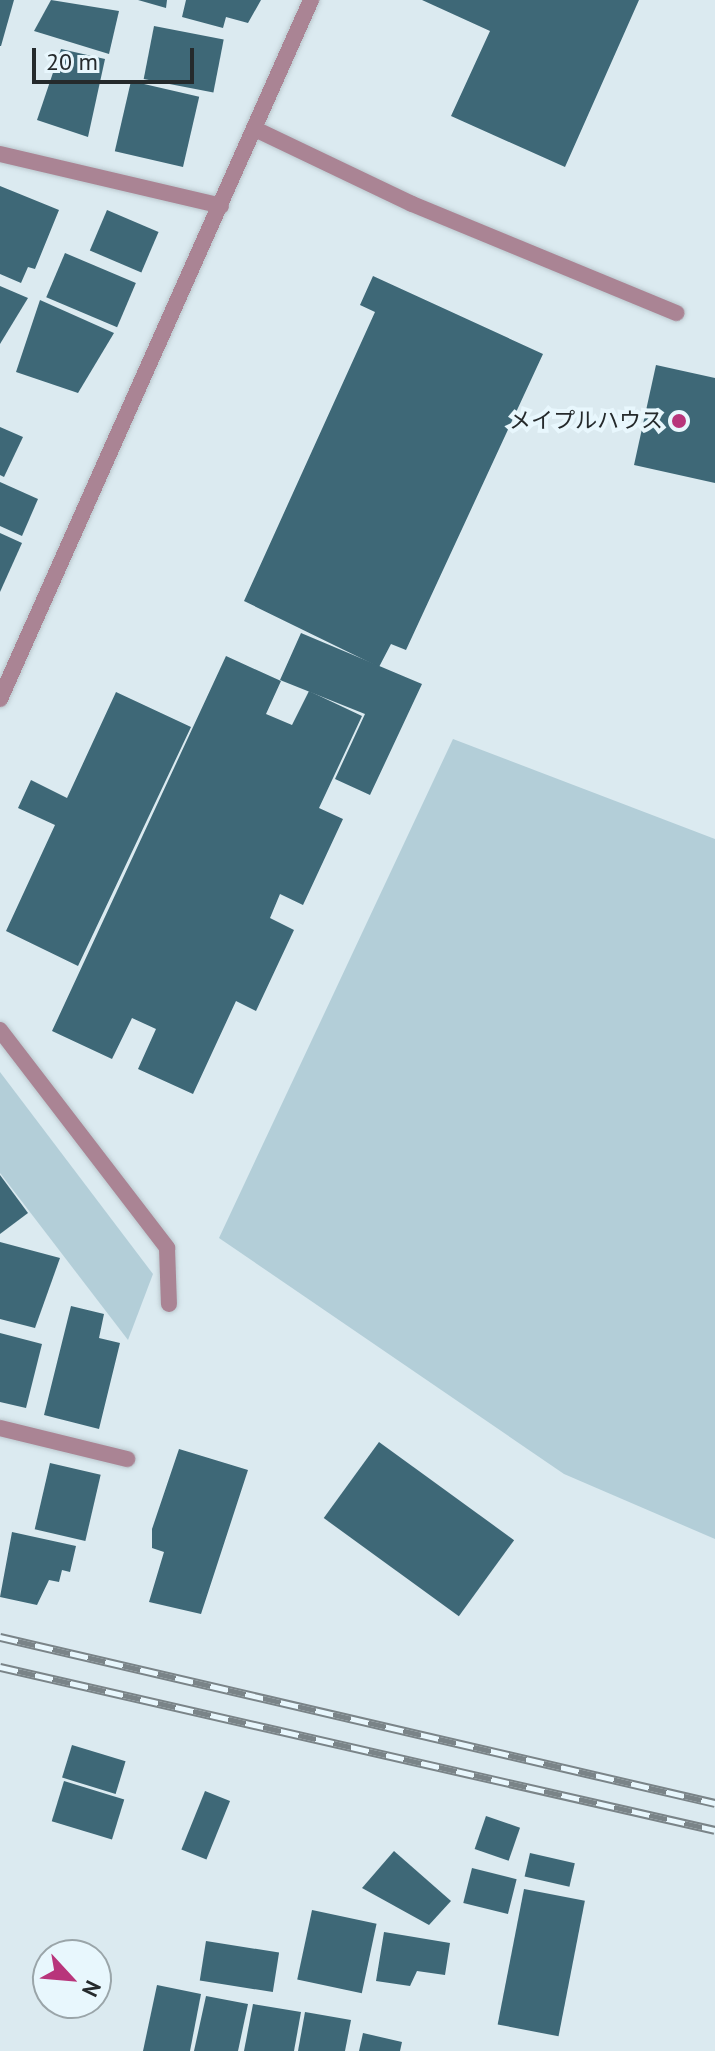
<!DOCTYPE html>
<html>
<head>
<meta charset="utf-8">
<style>
	body { margin:0 }
	#map { position:relative; width:715px; height:2051px; overflow:hidden; background:#dbeaf0; font-family:"PT Sans","Noto Sans JP",sans-serif }
	div>[style] { position:absolute }
	[style*='--x'] { left:calc(var(--x)*1px); top:calc(var(--y)*1px); width:calc(var(--w)*1px); rotate:calc(var(--a)*1deg) }
	.green>* { inset:0; background:#b3ced8 }
	.building>* { inset:0; background:#3e6877; transform-origin:0 0 }
	.roads { filter:drop-shadow(0 0 2px #bac7cd) drop-shadow(0 0 2px #bac7cd) }
	.minor>* { height:16px; margin:-8px; padding:0 8px; transform-origin:8px; border-radius:8px; background:#aa8494 }
	.tertiary>* { height:16px; margin:-8px; padding:0 8px; transform-origin:8px; border-radius:8px; background:#aa8494 }
	.rail>* { height:9px; margin-top:-4.5px; transform-origin:0; background:repeating-linear-gradient(90deg,#e8f7fd 0 18px,#7a8488 0 36px); box-sizing:border-box; border-block:2px solid #7a8488 }
	.dots>* { width:22px; height:22px; translate:-50% -50%; box-sizing:border-box; border:4px solid #e8f7fd; border-radius:50% }
	span { translate:-50% -50%; white-space:nowrap; text-align:center; line-height:1.15; -webkit-text-stroke:8px #e8f7fd; paint-order:stroke }
	.poi-label { font-size:22px; color:#252a2c }
	.right { translate:-100% -50%; text-align:right }
	.north { position:absolute; left:32px; top:1939px; width:80px; height:80px; box-sizing:border-box; background:#e8f7fd; border:2px solid #9aa5a9; border-radius:50%; rotate:116deg; font-size:22px; font-weight:700; line-height:32px; text-align:center; color:#252a2c }
	.north::after { content:''; display:block; margin:auto; width:28px; height:36px; background:#b8357b; clip-path:polygon(50% 0,100% 100%,50% 72%,0 100%) }
	.scale { position:absolute; left:32px; top:48px; width:162px; height:36px; box-sizing:border-box; border:4px solid #252a2c; border-top:0; padding-left:10px; font-size:24px; line-height:28px; white-space:nowrap; color:#252a2c; -webkit-text-stroke:6px #e8f7fd; paint-order:stroke }
</style>
</head>
<body>
<div id="map">
	<div class="green">
		<div style="clip-path:polygon(453px 739px,715px 839px,715px 1539px,564px 1474px,219px 1238px)"></div>
		<div style="clip-path:polygon(0 1072px,153px 1274px,128px 1340px,0 1173px)"></div>
	</div>
	<div class="building">
		<div style="clip-path:polygon(0 0,14px 0,1px 46px,0 46px)"></div>
		<div style="clip-path:polygon(51px 0,119px 11px,109px 54px,34px 31px)"></div>
		<div style="clip-path:polygon(138px 0,167px 0,166px 8px)"></div>
		<div style="clip-path:polygon(186px 0,261px 0,248px 23px,226px 17px,223px 28px,182px 17px)"></div>
		<div style="clip-path:polygon(422px 0,639px 0,565px 167px,451px 116px,490px 31px)"></div>
		<div style="left:154px;top:26px;width:71px;height:54px;rotate:11deg"></div>
		<div style="clip-path:polygon(61px 49px,105px 59px,88px 137px,37px 120px)"></div>
		<div style="left:131px;top:81px;width:70px;height:72px;rotate:13deg"></div>
		<div style="clip-path:polygon(0 186px,59px 210px,35px 269px,28px 267px,21px 283px,0 274px)"></div>
		<div style="left:107px;top:210px;width:56px;height:44px;rotate:23deg"></div>
		<div style="left:65px;top:253px;width:77px;height:48px;rotate:23deg"></div>
		<div style="clip-path:polygon(373px 276px,543px 354px,406px 650px,391px 644px,379px 667px,244px 601px,375px 312px,360px 305px)"></div>
		<div style="clip-path:polygon(0 286px,28px 298px,0 344px)"></div>
		<div style="clip-path:polygon(40px 300px,114px 333px,78px 393px,16px 372px)"></div>
		<div style="clip-path:polygon(656px 365px,715px 378px,715px 483px,634px 465px)"></div>
		<div style="clip-path:polygon(0 427px,23px 437px,4px 477px,0 475px)"></div>
		<div style="clip-path:polygon(0 482px,38px 499px,22px 536px,0 526px)"></div>
		<div style="clip-path:polygon(0 533px,22px 543px,0 592px)"></div>
		<div style="clip-path:polygon(301px 633px,422px 684px,370px 795px,335px 779px,365px 714px,280px 680px)"></div>
		<div style="clip-path:polygon(226px 656px,281px 681px,266px 714px,292px 725px,309px 691px,362px 716px,319px 808px,343px 819px,303px 905px,280px 894px,270px 918px,294px 930px,256px 1011px,236px 1001px,193px 1094px,138px 1069px,156px 1029px,132px 1018px,112px 1059px,52px 1031px)"></div>
		<div style="clip-path:polygon(116px 692px,191px 727px,78px 966px,6px 931px,55px 825px,18px 808px,31px 780px,67px 798px)"></div>
		<div style="clip-path:polygon(0 1175px,28px 1213px,0 1234px)"></div>
		<div style="clip-path:polygon(0 1242px,60px 1258px,35px 1328px,0 1319px)"></div>
		<div style="clip-path:polygon(71px 1306px,104px 1314px,99px 1338px,120px 1343px,99px 1429px,44px 1415px)"></div>
		<div style="clip-path:polygon(0 1333px,42px 1344px,26px 1408px,0 1402px)"></div>
		<div style="left:379px;top:1442px;width:167px;height:94px;rotate:36deg"></div>
		<div style="clip-path:polygon(179px 1449px,248px 1470px,201px 1614px,149px 1602px,164px 1552px,152px 1548px,152px 1529px)"></div>
		<div style="left:50px;top:1463px;width:52px;height:68px;rotate:13deg"></div>
		<div style="clip-path:polygon(12px 1532px,76px 1546px,70px 1572px,62px 1570px,59px 1582px,49px 1580px,37px 1605px,0 1597px)"></div>
		<div style="left:72px;top:1745px;width:56px;height:34px;rotate:17deg"></div>
		<div style="left:64px;top:1781px;width:63px;height:42px;rotate:17deg"></div>
		<div style="left:205px;top:1791px;width:27px;height:63px;rotate:22deg"></div>
		<div style="left:486px;top:1816px;width:36px;height:35px;rotate:19deg"></div>
		<div style="clip-path:polygon(394px 1851px,451px 1901px,429px 1925px,362px 1888px)"></div>
		<div style="left:530px;top:1853px;width:46px;height:24px;rotate:13deg"></div>
		<div style="left:472px;top:1868px;width:46px;height:36px;rotate:14deg"></div>
		<div style="left:524px;top:1889px;width:62px;height:138px;rotate:11deg"></div>
		<div style="left:312px;top:1910px;width:66px;height:71px;rotate:12deg"></div>
		<div style="clip-path:polygon(384px 1932px,450px 1943px,445px 1975px,417px 1971px,410px 1986px,376px 1981px)"></div>
		<div style="left:206px;top:1941px;width:74px;height:40px;rotate:9deg"></div>
		<div style="clip-path:polygon(157px 1985px,201px 1994px,190px 2051px,143px 2051px)"></div>
		<div style="clip-path:polygon(206px 1996px,248px 2004px,238px 2051px,194px 2051px)"></div>
		<div style="clip-path:polygon(253px 2004px,301px 2012px,294px 2051px,244px 2051px)"></div>
		<div style="clip-path:polygon(305px 2012px,351px 2020px,345px 2051px,298px 2051px)"></div>
		<div style="clip-path:polygon(363px 2033px,402px 2042px,400px 2051px,359px 2051px)"></div>
	</div>
	<div class="roads">
		<div class="minor">
			<div style="--x:255;--y:129;--w:174;--a:25.5"></div>
			<div style="--x:412;--y:204;--w:286;--a:22.4"></div>
			<div style="--x:0;--y:154;--w:227;--a:13.2"></div>
			<div style="--x:0;--y:1030;--w:275;--a:52.5"></div>
			<div style="--x:167;--y:1248;--w:56;--a:88"></div>
			<div style="--x:0;--y:1428;--w:131;--a:13.7"></div>
		</div>
		<div class="tertiary">
			<div style="--x:0;--y:699;--w:765;--a:-66.01"></div>
		</div>
	</div>
	<div class="rail">
		<div style="--x:0;--y:1637;--w:734;--a:13.07"></div>
		<div style="--x:0;--y:1667;--w:733;--a:12.84"></div>
	</div>
	<div class="dots">
		<div style="left:679px;top:421px;background:#b8357b"></div>
	</div>
	<div class="poi-label">
		<span class="right" style="left:663px;top:421px">メイプルハウス</span>
	</div>
	<div class="north">N</div>
	<div class="scale">20 m</div>
</div>
</body>
</html>
